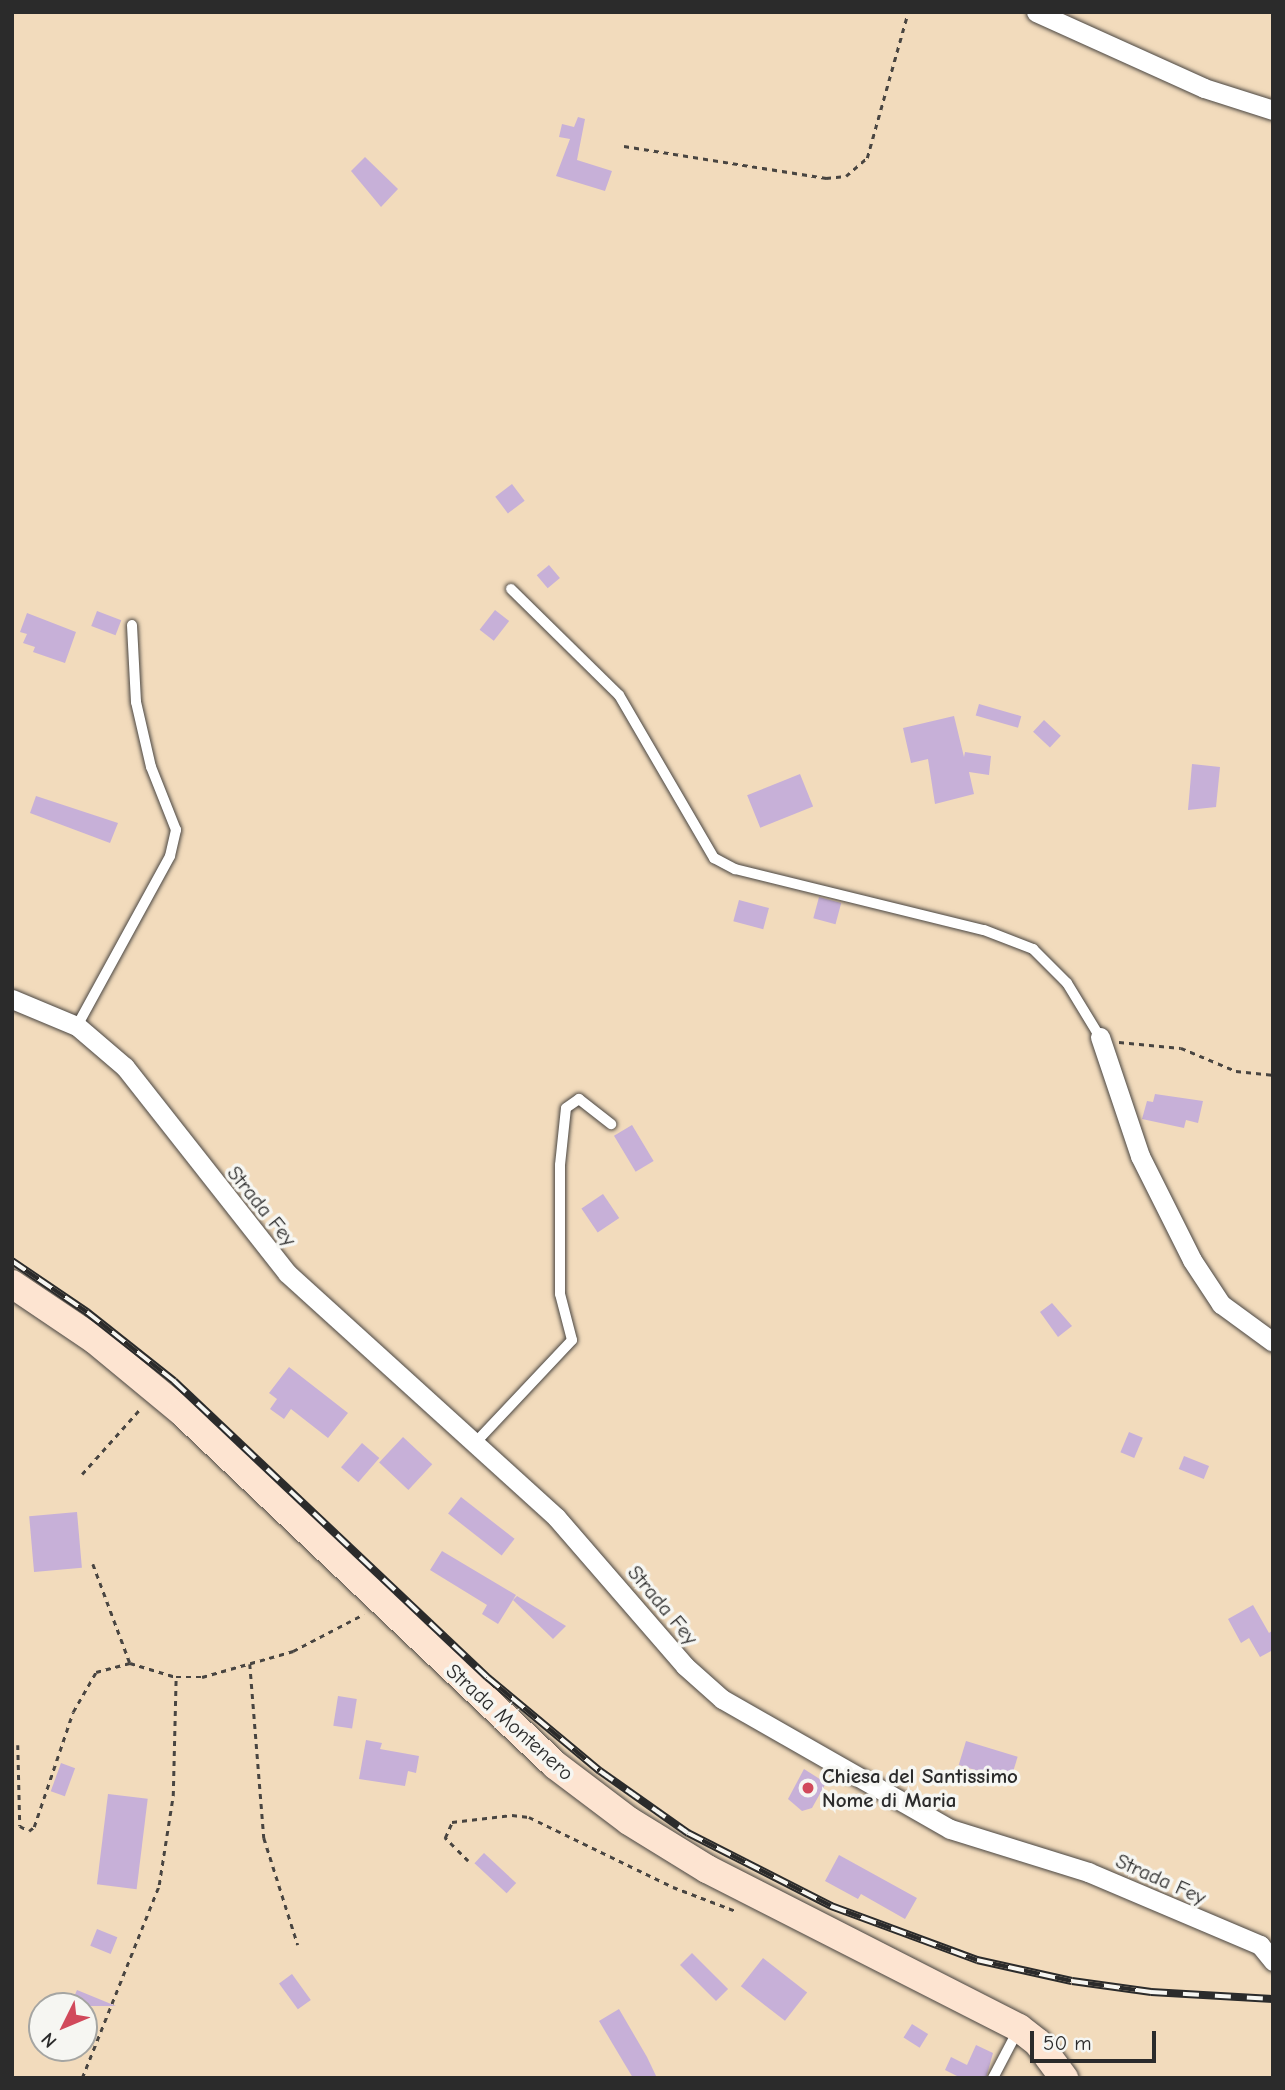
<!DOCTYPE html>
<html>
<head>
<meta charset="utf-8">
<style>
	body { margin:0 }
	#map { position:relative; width:1285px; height:2090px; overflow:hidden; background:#f2dbbc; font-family:"Comic Neue",sans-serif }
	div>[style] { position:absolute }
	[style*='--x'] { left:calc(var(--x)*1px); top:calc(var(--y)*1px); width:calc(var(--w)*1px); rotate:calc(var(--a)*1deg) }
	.building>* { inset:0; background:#c7b0d8; transform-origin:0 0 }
	.path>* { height:2.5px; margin-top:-1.25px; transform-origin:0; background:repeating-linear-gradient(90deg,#494541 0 5px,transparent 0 10px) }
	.roads { filter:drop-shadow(0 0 2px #494541) drop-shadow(0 0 2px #494541) }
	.service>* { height:10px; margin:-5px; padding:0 5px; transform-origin:5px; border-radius:5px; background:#fff }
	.minor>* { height:19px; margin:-9.5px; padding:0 9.5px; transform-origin:9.5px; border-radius:9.5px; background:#fff }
	.secondary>* { height:28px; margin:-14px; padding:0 14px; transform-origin:14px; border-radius:14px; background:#fde4d1 }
	.rail>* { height:8px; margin-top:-4px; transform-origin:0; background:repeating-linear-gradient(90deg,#f6f6f2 0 16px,#2b2b2b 0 32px); box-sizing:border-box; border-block:2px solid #2b2b2b }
	.dots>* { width:19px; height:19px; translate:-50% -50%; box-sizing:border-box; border:4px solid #f6f6f2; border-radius:50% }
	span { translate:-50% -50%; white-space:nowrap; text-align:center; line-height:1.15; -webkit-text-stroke:7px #f6f6f2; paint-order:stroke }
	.street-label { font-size:21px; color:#2b2b2b }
	.poi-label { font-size:21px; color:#2b2b2b; font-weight:700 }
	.left { translate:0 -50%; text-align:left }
	.frame { position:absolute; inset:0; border:14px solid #2b2b2b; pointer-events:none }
	.north { position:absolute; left:28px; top:1992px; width:70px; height:70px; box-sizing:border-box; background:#f6f6f2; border:2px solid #a5a5a2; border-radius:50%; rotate:227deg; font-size:19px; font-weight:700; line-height:28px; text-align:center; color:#2b2b2b }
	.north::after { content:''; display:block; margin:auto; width:24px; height:32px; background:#d1495b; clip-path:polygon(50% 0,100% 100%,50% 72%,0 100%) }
	.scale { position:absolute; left:1030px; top:2031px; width:126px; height:32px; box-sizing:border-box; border:4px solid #2b2b2b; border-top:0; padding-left:9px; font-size:21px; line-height:24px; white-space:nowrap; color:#2b2b2b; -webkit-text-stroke:5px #f6f6f2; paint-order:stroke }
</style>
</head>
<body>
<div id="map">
	<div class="building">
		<div style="clip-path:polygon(578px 117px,585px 119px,577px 160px,612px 171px,605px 191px,556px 176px,570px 139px,559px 137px,562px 124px,574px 127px)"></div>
		<div style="clip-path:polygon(365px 157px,398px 189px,381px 207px,351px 171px)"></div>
		<div style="left:512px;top:484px;width:21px;height:21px;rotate:53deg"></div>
		<div style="left:549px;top:565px;width:17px;height:16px;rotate:50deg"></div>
		<div style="left:495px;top:610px;width:18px;height:25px;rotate:38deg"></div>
		<div style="left:97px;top:611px;width:26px;height:16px;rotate:21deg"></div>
		<div style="clip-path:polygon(27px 613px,76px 632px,65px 663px,33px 652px,35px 647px,23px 643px,27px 634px,20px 632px)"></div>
		<div style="left:979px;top:704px;width:44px;height:12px;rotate:16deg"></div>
		<div style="clip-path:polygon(954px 716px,964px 757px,965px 752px,991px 756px,989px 775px,969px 772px,974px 794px,935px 804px,928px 759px,911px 763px,903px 728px)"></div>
		<div style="left:1044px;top:720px;width:23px;height:16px;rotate:43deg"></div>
		<div style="clip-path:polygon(1192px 764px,1220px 767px,1216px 807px,1188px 810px)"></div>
		<div style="left:800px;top:774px;width:35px;height:57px;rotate:68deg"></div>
		<div style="clip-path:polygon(36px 796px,118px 823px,110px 843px,30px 813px)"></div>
		<div style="left:819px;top:897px;width:23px;height:22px;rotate:15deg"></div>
		<div style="left:739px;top:900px;width:31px;height:22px;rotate:15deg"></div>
		<div style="clip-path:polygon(1155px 1094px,1203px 1101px,1198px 1123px,1186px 1120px,1184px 1128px,1142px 1119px,1147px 1101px,1153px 1102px)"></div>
		<div style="left:632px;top:1125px;width:42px;height:21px;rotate:59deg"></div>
		<div style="left:603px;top:1194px;width:29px;height:26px;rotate:56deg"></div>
		<div style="clip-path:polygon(1052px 1303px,1072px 1326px,1058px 1337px,1040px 1312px)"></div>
		<div style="clip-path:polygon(289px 1367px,348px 1413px,328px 1438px,291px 1409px,284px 1419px,270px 1409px,277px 1399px,269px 1393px)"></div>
		<div style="left:1129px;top:1432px;width:15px;height:22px;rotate:23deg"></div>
		<div style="left:403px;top:1437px;width:40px;height:35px;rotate:43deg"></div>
		<div style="left:362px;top:1443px;width:23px;height:32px;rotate:41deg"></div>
		<div style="left:1184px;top:1456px;width:27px;height:14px;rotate:22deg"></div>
		<div style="left:461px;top:1497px;width:68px;height:21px;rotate:38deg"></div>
		<div style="left:77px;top:1512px;width:56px;height:48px;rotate:85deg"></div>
		<div style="clip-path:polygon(442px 1551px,516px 1595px,498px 1624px,482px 1614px,487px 1605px,430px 1570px)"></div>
		<div style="clip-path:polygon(517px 1596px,566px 1626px,553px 1639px,513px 1600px)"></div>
		<div style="clip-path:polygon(1253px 1605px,1269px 1633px,1273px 1630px,1273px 1650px,1260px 1657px,1249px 1638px,1241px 1643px,1228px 1619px)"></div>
		<div style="left:338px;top:1696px;width:19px;height:30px;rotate:9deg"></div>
		<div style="clip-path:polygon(366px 1740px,382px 1743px,380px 1749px,419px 1756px,416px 1773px,408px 1771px,405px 1786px,359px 1779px)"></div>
		<div style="left:966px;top:1741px;width:54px;height:25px;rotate:17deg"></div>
		<div style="left:61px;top:1763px;width:15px;height:30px;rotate:20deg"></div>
		<div style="clip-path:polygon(804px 1769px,826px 1783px,812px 1808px,802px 1811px,788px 1799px)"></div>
		<div style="left:108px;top:1794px;width:40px;height:91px;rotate:7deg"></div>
		<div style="left:484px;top:1853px;width:44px;height:14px;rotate:43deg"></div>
		<div style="clip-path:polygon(839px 1855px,917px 1898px,905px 1919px,861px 1894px,858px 1899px,825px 1881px)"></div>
		<div style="left:97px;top:1929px;width:22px;height:18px;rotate:22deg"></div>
		<div style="left:692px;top:1953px;width:51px;height:17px;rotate:45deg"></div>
		<div style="left:763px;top:1958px;width:56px;height:36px;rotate:38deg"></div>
		<div style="left:292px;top:1974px;width:32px;height:16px;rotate:54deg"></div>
		<div style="clip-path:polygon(77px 1990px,116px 2006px,70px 2006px)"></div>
		<div style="clip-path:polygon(619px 2009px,647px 2057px,657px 2078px,633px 2078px,599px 2021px)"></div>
		<div style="left:912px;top:2024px;width:19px;height:16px;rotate:32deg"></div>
		<div style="clip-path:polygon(976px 2045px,993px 2053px,986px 2078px,961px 2078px,945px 2070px,951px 2057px,967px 2065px)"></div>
	</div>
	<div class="path">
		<div style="--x:624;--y:146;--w:205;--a:9"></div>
		<div style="--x:826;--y:178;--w:20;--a:-6"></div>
		<div style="--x:846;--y:176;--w:28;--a:-41"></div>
		<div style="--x:867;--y:158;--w:152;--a:-74.3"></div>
		<div style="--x:1119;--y:1042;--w:62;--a:5.5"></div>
		<div style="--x:1181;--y:1048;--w:60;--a:22.7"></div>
		<div style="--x:1236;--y:1071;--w:37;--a:6"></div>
		<div style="--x:82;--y:1474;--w:89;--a:-48.2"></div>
		<div style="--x:93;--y:1564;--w:106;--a:69.5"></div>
		<div style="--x:250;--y:1664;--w:175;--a:85.4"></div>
		<div style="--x:264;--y:1838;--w:112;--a:72.4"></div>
		<div style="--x:18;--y:1745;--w:81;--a:88.6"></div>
		<div style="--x:20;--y:1826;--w:10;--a:29"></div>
		<div style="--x:29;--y:1831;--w:6;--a:-39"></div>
		<div style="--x:34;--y:1827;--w:121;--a:-71.3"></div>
		<div style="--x:73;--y:1712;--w:46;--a:-60.1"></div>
		<div style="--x:96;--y:1672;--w:35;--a:-15"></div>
		<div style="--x:130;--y:1663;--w:48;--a:16.9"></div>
		<div style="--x:176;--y:1677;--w:26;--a:0"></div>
		<div style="--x:202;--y:1677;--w:95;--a:-15.9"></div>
		<div style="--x:293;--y:1651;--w:80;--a:-27.5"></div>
		<div style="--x:468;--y:1861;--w:33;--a:-135"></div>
		<div style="--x:445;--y:1838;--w:17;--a:-66"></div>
		<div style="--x:452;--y:1822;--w:60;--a:-6.7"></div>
		<div style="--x:512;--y:1815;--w:17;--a:7"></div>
		<div style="--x:529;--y:1817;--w:160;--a:25.9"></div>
		<div style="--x:673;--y:1887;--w:67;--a:20.9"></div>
		<div style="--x:82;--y:2078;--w:208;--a:-68.2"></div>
		<div style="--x:159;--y:1885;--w:90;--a:-81.1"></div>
		<div style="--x:173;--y:1796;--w:119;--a:-88.6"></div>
	</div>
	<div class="roads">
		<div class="service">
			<div style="--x:511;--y:589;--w:151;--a:44.5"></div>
			<div style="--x:619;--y:695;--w:189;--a:59.8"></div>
			<div style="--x:714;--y:858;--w:24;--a:28"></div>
			<div style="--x:735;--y:869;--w:256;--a:13.8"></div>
			<div style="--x:984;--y:930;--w:53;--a:21.2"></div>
			<div style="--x:1033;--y:949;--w:48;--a:45"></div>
			<div style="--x:1067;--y:983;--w:63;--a:58.6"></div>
			<div style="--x:77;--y:1026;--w:194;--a:-61.3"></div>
			<div style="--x:170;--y:856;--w:27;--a:-77"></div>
			<div style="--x:176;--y:830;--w:68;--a:-111.6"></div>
			<div style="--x:151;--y:767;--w:67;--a:-103"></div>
			<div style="--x:136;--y:702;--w:77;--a:-93"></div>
			<div style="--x:476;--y:1442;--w:140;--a:-46.7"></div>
			<div style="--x:572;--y:1340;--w:48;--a:-104.6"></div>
			<div style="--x:560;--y:1294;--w:129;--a:-90"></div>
			<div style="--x:560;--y:1165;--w:57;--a:-84"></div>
			<div style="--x:566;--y:1108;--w:16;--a:-35"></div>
			<div style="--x:579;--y:1099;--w:41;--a:38"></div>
			<div style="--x:993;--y:2078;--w:52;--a:-62.4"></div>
		</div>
		<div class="minor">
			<div style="--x:1036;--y:12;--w:184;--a:24.3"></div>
			<div style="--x:1204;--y:88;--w:72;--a:17.7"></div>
			<div style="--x:12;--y:999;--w:70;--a:22.6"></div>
			<div style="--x:77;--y:1026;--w:63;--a:40.5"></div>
			<div style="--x:125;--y:1067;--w:262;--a:51.8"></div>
			<div style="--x:287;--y:1273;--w:363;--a:42.2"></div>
			<div style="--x:556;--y:1517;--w:197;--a:49.1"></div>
			<div style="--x:685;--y:1666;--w:50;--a:41.7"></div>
			<div style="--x:722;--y:1699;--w:262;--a:29.7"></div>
			<div style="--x:950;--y:1829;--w:145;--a:17.3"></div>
			<div style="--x:1088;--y:1872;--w:187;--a:23"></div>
			<div style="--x:1260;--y:1945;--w:21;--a:51"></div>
			<div style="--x:1100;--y:1037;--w:126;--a:71.4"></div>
			<div style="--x:1140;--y:1156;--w:116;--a:63.4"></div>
			<div style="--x:1192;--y:1260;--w:53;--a:56.6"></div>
			<div style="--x:1221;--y:1304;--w:64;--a:36.2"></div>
		</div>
		<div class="secondary">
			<div style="--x:12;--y:1284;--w:100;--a:34"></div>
			<div style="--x:95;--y:1340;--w:113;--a:39.6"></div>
			<div style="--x:182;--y:1412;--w:514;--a:43.42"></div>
			<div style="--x:555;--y:1765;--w:93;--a:37.1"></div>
			<div style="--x:629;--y:1821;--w:92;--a:31.6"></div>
			<div style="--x:707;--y:1869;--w:350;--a:27"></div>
			<div style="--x:1019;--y:2028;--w:24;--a:38"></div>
			<div style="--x:1038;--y:2043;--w:44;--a:53.4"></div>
		</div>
	</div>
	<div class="rail">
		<div style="--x:12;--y:1261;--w:91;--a:34.2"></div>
		<div style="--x:87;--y:1312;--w:111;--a:38.4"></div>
		<div style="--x:174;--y:1381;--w:431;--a:43.4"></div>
		<div style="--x:487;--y:1677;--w:147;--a:39.8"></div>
		<div style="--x:600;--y:1771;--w:108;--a:35.2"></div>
		<div style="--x:688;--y:1833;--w:161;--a:27"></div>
		<div style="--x:831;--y:1906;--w:156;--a:20.3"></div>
		<div style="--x:977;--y:1960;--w:97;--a:12.5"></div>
		<div style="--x:1072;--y:1981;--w:80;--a:7.9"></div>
		<div style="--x:1151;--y:1992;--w:122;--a:3.3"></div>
	</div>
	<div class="dots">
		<div style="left:808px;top:1788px;background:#d1495b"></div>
	</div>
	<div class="street-label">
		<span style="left:262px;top:1206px;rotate:51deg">Strada Fey</span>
		<span style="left:663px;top:1605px;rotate:50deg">Strada Fey</span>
		<span style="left:510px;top:1722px;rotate:42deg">Strada Montenero</span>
		<span style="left:1161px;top:1879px;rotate:24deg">Strada Fey</span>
	</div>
	<div class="poi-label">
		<span class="left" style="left:822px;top:1788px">Chiesa del Santissimo<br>Nome di Maria</span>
	</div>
	<div class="frame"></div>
	<div class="north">N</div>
	<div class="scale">50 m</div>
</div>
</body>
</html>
